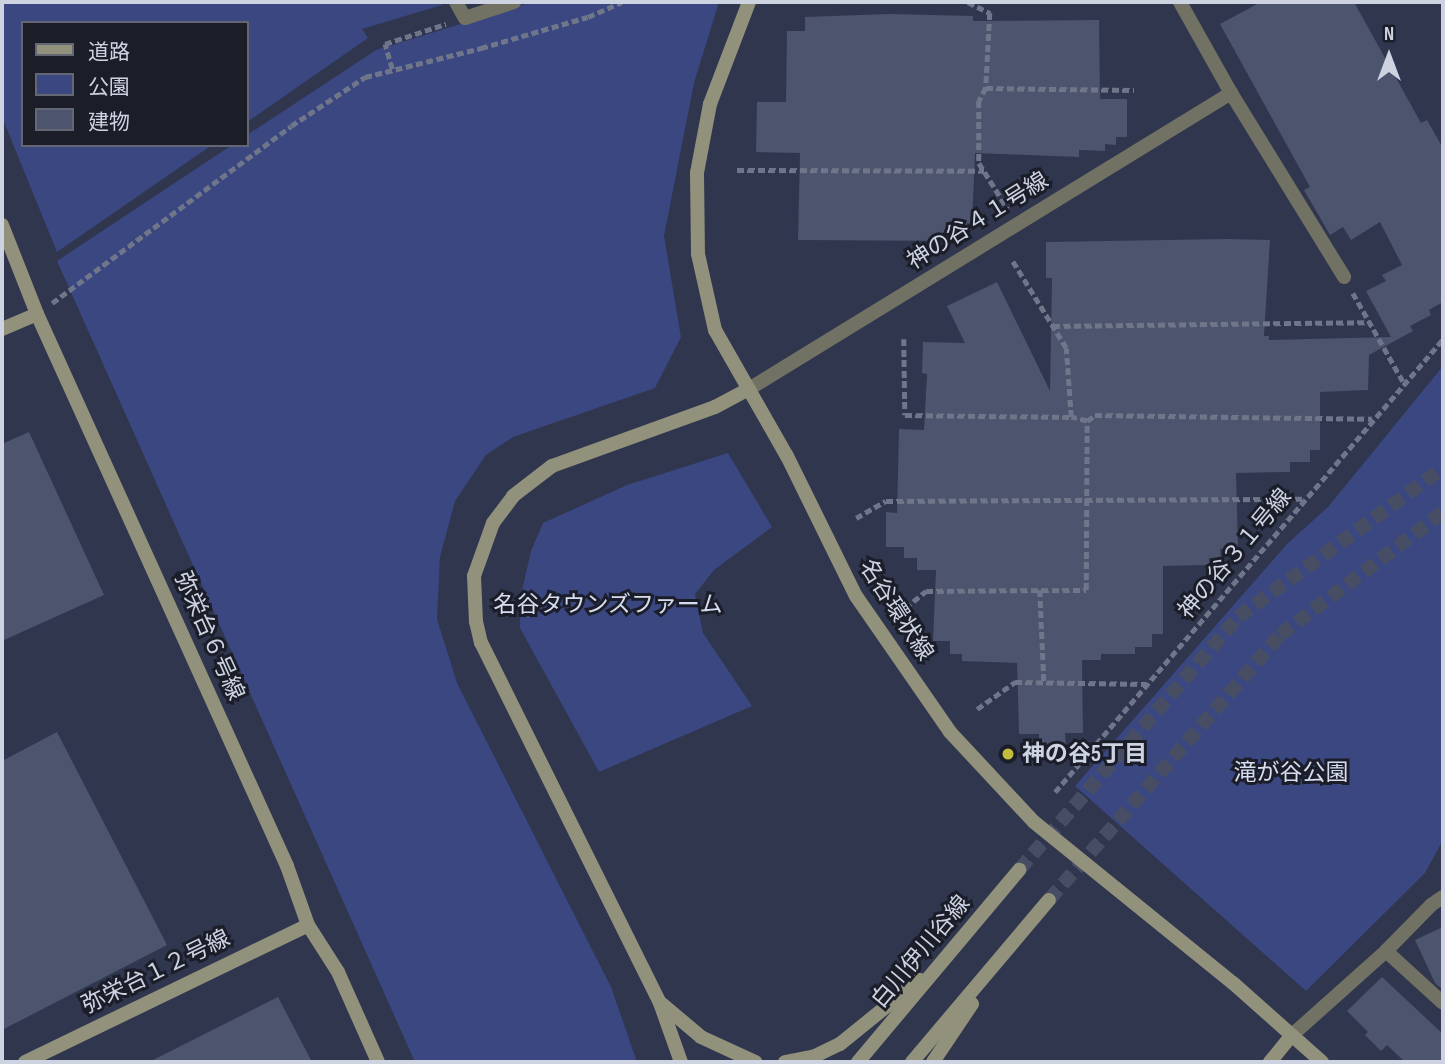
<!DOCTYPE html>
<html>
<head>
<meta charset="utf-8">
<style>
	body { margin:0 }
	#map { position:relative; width:1445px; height:1064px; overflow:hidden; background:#2f364e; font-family:"Sofia Sans Condensed","Noto Sans JP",sans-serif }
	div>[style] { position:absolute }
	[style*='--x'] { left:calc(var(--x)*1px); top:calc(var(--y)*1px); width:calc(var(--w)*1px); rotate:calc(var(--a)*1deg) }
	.green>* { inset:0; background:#3a4780 }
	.building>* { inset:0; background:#4c546e }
	.secondary-tunnel>* { height:14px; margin-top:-7px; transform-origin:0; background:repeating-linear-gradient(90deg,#474e64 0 14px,transparent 0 21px) }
	.path>* { height:4.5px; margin-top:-2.25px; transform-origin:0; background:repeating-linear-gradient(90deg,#6f768a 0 7px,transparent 0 10.5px) }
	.street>* { height:14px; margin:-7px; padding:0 7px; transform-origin:7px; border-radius:7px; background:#717164 }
	.secondary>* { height:14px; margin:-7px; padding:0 7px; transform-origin:7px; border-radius:7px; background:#91917c }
	.dots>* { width:19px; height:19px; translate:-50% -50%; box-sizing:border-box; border:4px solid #1b1e29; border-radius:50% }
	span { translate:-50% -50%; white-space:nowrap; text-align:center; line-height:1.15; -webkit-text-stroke:6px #1b1e29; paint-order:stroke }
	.street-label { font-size:23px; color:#ced3e2 }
	.park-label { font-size:23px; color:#d7ddf0 }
	.poi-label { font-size:23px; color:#ced3e2; font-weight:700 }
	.left { translate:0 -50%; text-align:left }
	.frame { position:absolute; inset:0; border:4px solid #ced3e2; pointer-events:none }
	.legend { position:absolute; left:21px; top:21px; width:228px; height:126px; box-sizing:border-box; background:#1b1e29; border:2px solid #636673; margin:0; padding:9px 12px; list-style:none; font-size:21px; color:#ced3e2 }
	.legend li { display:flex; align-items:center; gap:14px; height:35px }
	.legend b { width:35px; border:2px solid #636673 }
	.north { position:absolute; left:1354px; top:21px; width:70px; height:70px; -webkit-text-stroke:5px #1b1e29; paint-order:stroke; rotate:0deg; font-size:19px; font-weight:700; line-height:28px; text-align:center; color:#ced3e2 }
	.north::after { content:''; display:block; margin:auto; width:24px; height:32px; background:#ced3e2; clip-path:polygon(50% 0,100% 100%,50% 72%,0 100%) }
</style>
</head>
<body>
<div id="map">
	<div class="green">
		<div style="clip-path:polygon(2px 2px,440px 2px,442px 5px,362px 29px,368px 38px,247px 122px,247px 23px,23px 23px,23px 145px,212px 145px,57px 252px,2px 117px)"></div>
		<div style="clip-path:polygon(532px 2px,719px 2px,694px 83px,664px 236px,681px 337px,655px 388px,513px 437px,486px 455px,455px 501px,440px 557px,437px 619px,457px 683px,611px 987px,637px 1062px,415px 1062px,57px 261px,232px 145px,247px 145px,247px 135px,376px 50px)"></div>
		<div style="clip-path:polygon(1443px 366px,1443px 840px,1425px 873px,1306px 991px,1075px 786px,1288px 543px,1328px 507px)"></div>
		<div style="clip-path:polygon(728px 453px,772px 527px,714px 570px,695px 594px,703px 633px,752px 706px,599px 772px,520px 628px,520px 599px,531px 551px,543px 523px,627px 485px)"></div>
	</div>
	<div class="building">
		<div style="clip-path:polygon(1261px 2px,1354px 2px,1421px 123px,1427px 120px,1443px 148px,1443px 302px,1429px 310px,1431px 315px,1410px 326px,1413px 331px,1369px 355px,1368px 390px,1320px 392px,1320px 450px,1310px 450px,1310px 462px,1290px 462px,1290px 472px,1236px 473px,1238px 548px,1220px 549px,1221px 558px,1209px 558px,1209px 565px,1163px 566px,1163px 634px,1152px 634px,1152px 647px,1135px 647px,1135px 654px,1101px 654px,1101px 660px,1082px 660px,1083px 733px,1065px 733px,1066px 745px,1039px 745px,1039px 734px,1019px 734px,1017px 663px,962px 661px,962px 654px,950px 654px,950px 641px,933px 641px,936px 570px,917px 570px,917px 558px,904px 558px,904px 547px,886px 547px,886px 512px,897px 513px,899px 429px,924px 430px,927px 374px,922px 373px,923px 342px,965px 343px,947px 306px,997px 282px,1050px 391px,1052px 278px,1046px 278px,1046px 242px,1226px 239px,1270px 240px,1264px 336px,1269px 336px,1269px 340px,1391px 337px,1366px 291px,1386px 281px,1382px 275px,1402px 265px,1380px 222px,1351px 240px,1343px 227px,1330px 235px,1304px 190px,1310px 187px,1220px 24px)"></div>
		<div style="clip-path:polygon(889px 14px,973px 16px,973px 21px,1099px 20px,1100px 99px,1127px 99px,1127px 137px,1116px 137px,1116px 145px,1105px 144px,1105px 151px,1079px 150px,1079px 157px,975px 153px,972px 224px,967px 223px,967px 231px,955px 231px,955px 241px,798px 240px,800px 153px,756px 152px,757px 102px,786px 102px,787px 31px,805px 31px,805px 17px)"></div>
		<div style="clip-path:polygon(29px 432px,104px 595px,2px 641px,2px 444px)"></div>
		<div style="clip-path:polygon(57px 732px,167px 945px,2px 1030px,2px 761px)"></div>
		<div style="clip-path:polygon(1443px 927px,1443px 990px,1435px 983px,1415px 940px)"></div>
		<div style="clip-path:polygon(1382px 977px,1443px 1034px,1443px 1062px,1405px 1062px,1387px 1045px,1381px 1051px,1365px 1035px,1368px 1032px,1347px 1011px)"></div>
		<div style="clip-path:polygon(278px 997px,312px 1062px,149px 1062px)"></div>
	</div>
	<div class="secondary-tunnel">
		<div style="--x:1019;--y:870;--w:335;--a:-49.1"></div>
		<div style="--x:1238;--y:617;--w:253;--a:-36"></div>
		<div style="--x:1049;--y:900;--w:352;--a:-48.9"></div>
		<div style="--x:1280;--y:635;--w:204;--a:-37"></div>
	</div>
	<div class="path">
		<div style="--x:968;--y:2;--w:25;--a:27"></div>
		<div style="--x:990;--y:13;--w:75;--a:93.1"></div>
		<div style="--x:986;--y:88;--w:15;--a:118"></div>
		<div style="--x:979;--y:101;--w:62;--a:90"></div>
		<div style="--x:979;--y:163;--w:54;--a:57.8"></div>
		<div style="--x:392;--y:69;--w:26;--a:-106"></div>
		<div style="--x:385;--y:44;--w:64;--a:-18.2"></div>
		<div style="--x:986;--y:88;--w:148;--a:0.8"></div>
		<div style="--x:737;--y:170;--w:247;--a:0.2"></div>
		<div style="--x:1353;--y:293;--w:103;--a:60.5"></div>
		<div style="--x:52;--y:303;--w:297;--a:-36.5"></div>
		<div style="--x:291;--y:126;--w:89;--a:-33.5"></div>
		<div style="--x:365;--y:77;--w:120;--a:-14"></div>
		<div style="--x:481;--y:48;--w:111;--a:-16.2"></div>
		<div style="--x:588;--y:17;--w:37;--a:-24"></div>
		<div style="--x:1053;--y:326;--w:316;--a:-0.7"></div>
		<div style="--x:904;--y:339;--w:76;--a:89.2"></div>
		<div style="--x:905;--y:415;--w:166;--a:0.7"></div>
		<div style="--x:1087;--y:421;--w:10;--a:-37"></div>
		<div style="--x:1095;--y:415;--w:277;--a:0.8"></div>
		<div style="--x:856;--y:518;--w:34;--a:-30"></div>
		<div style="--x:886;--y:501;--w:419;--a:-0.3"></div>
		<div style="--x:1040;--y:590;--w:93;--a:87.5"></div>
		<div style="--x:905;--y:608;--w:27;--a:-39"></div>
		<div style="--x:926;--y:591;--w:160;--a:-0.4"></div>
		<div style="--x:1086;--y:590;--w:169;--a:-89.7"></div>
		<div style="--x:1087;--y:421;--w:16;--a:-166"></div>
		<div style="--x:1071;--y:417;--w:69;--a:-94.1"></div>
		<div style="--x:1066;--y:348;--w:105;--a:-121.7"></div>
		<div style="--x:977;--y:709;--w:47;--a:-35.4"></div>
		<div style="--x:1015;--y:682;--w:132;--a:0.9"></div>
		<div style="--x:1055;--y:792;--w:596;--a:-49.42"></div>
	</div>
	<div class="street">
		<div style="--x:456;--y:2;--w:18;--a:61"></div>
		<div style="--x:465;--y:18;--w:52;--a:-18.1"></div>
		<div style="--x:1231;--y:93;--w:216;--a:58.4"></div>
		<div style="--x:749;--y:389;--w:566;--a:-31.55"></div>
		<div style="--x:1231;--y:93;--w:104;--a:-119.3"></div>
		<div style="--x:1386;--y:951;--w:77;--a:42.4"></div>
		<div style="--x:1291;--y:1036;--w:127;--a:-41.8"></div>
		<div style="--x:1386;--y:951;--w:64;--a:-45.6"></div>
		<div style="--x:1431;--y:905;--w:14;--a:-34"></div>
	</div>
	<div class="secondary">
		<div style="--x:749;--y:2;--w:109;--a:110.9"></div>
		<div style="--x:710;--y:104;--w:70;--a:100.7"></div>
		<div style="--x:697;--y:173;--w:81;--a:89.3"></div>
		<div style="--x:698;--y:254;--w:78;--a:77.4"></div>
		<div style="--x:715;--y:330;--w:145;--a:60.3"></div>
		<div style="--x:787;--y:456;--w:156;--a:63.8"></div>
		<div style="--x:856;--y:596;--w:165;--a:55.3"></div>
		<div style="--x:950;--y:732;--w:123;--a:47"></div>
		<div style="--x:1034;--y:822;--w:256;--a:39"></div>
		<div style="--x:1233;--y:983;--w:119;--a:41.6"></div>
		<div style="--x:2;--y:225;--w:96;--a:68.5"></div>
		<div style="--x:37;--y:314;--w:606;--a:65.63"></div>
		<div style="--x:287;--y:866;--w:63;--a:70.4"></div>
		<div style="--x:308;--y:925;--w:56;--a:57.4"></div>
		<div style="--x:338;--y:972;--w:98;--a:66"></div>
		<div style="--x:2;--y:329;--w:38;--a:-23"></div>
		<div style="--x:662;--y:1004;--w:51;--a:40.2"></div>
		<div style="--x:701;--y:1037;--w:60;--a:24.8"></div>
		<div style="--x:25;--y:1062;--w:314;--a:-25.8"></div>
		<div style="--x:681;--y:1062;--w:63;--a:-109.6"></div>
		<div style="--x:660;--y:1003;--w:402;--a:-116.4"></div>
		<div style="--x:481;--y:643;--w:22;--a:-103"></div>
		<div style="--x:476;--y:622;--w:46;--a:-92.5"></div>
		<div style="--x:474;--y:576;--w:56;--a:-70.3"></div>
		<div style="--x:493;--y:523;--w:34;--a:-53"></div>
		<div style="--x:513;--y:496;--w:49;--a:-37.6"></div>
		<div style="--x:552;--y:466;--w:173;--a:-19.9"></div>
		<div style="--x:715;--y:407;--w:38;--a:-28"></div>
		<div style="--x:785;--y:1062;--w:31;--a:-11"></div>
		<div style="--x:815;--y:1056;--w:28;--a:-26"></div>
		<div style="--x:840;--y:1044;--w:102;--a:-39"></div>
		<div style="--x:858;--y:1062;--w:251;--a:-50"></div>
		<div style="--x:912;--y:1062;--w:212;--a:-49.8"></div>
		<div style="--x:933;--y:1062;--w:70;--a:-56.1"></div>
		<div style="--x:1270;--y:1062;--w:33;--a:-51"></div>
	</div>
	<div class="dots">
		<div style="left:1008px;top:754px;background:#c3bd3e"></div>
	</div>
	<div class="street-label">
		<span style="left:978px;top:221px;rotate:-32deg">神の谷４１号線</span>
		<span style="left:1235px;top:554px;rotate:-50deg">神の谷３１号線</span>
		<span style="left:896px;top:610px;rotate:57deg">名谷環状線</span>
		<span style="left:209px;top:636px;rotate:66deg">弥栄台６号線</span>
		<span style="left:921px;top:952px;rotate:-50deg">白川伊川谷線</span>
		<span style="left:156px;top:972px;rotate:-26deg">弥栄台１２号線</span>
	</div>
	<div class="park-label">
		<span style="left:608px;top:605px">名谷タウンズファーム</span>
		<span style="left:1291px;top:773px">滝が谷公園</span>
	</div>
	<div class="poi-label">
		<span class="left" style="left:1022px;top:754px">神の谷5丁目</span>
	</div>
	<div class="frame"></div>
	<ul class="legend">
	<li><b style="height:9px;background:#91917c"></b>道路</li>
	<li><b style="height:19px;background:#3a4780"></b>公園</li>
	<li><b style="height:19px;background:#4c546e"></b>建物</li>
	</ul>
	<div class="north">N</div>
</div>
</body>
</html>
